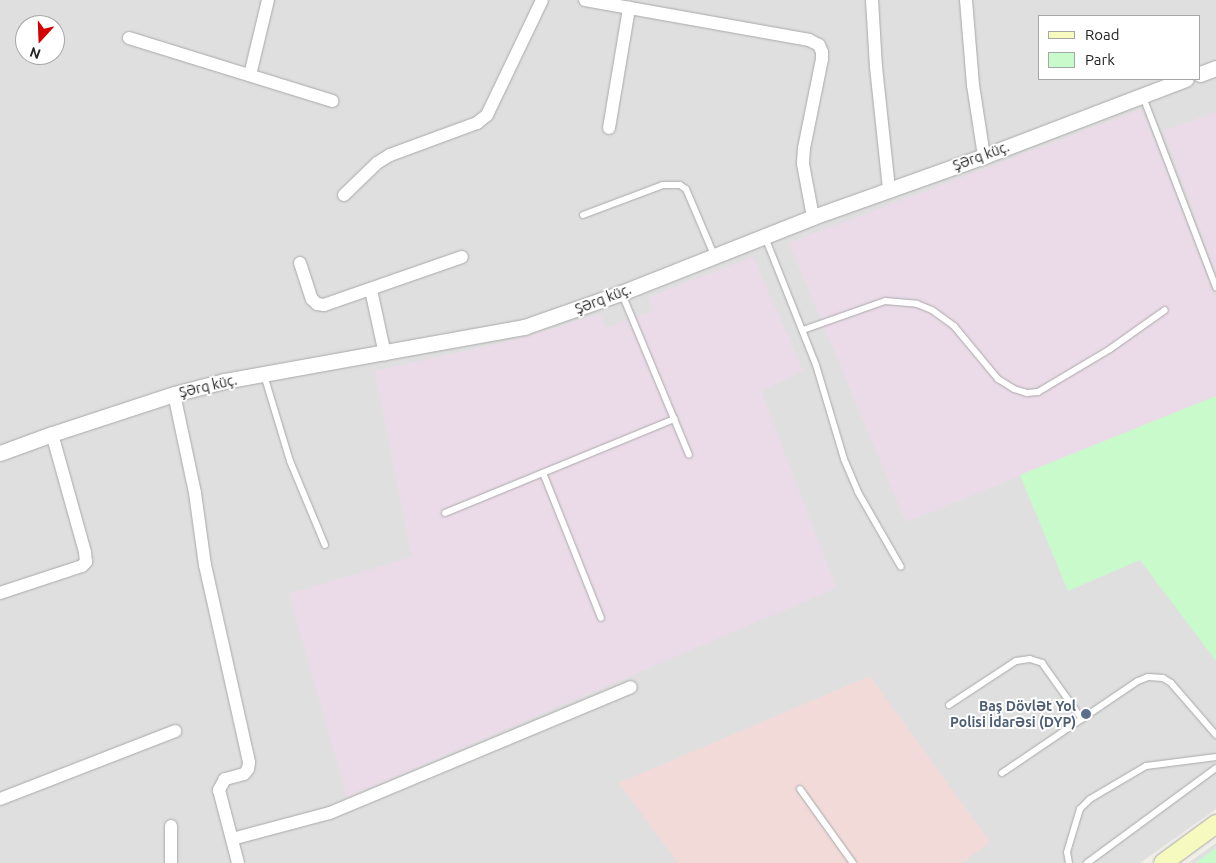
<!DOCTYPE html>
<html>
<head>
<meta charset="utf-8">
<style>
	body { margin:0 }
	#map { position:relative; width:1216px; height:863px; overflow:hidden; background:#f2efe9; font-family:Ubuntu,sans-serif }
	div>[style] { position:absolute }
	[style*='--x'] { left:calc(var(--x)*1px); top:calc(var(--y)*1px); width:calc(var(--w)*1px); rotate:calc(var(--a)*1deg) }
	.residential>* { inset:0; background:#e0dfdf }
	.commercial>* { inset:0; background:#f2dad9 }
	.industrial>* { inset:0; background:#ebdbe8 }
	.park>* { inset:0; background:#c8facc }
	.roads { filter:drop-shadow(0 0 1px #a9a9a9) drop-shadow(0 0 1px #a9a9a9) }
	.service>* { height:6px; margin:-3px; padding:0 3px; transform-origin:3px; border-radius:3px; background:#fff }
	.minor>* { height:12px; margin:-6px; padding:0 6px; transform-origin:6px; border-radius:6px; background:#fff }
	.tertiary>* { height:15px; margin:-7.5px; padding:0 7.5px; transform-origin:7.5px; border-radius:7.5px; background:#fff }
	.secondary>* { height:18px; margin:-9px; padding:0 9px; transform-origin:9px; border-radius:9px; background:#f7fabf }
	.dots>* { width:14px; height:14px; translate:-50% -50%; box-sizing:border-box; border:2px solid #fff; border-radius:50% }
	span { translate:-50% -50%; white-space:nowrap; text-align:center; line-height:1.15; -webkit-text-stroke:4px #fff; paint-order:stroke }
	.street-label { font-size:14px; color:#222 }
	.service-label { font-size:14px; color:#4e5e75; font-weight:700 }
	.right { translate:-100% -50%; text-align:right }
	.legend { position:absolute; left:1038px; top:15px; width:162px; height:65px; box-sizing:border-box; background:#fff; border:1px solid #a7a7a7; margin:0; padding:6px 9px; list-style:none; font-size:15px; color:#222 }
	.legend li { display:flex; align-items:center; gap:10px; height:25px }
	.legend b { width:25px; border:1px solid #a7a7a7 }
	.north { position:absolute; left:15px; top:15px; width:50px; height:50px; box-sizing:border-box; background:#fff; border:1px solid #a7a7a7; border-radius:50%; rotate:200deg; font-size:14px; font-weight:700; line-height:20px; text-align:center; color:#222 }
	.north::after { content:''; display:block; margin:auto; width:18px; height:22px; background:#d40000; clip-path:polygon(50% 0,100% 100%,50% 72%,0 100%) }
</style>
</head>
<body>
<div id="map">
	<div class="residential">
		<div style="clip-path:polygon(evenodd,0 0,1216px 0,1216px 809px,1140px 863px,0 863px,0 0,1040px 16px,1200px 16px,1200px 79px,1040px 79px,1040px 16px,0 0,25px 25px,55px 25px,55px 55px,25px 55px,25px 25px)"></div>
		<div style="clip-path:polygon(1216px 843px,1216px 863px,1188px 863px)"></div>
	</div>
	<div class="commercial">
		<div style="clip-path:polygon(870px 676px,990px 842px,962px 863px,678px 863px,619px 783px)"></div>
	</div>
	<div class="industrial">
		<div style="clip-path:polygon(1142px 109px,1216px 300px,1216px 396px,906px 522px,789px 243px)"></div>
		<div style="clip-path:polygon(1216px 112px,1216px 274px,1164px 131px)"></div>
		<div style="clip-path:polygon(753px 257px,803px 371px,761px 391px,836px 588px,347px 797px,289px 594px,412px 557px,375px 371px,522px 338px,600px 314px,606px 328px,654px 310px,649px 297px)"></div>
	</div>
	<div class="park">
		<div style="clip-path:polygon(1216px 396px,1216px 661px,1140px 560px,1068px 591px,1020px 475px)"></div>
		<div style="clip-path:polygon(1216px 848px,1216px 863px,1195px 863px)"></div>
	</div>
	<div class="roads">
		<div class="service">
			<div style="--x:1143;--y:97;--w:204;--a:69"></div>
			<div style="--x:583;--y:215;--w:85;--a:-20.6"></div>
			<div style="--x:663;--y:185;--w:17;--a:0"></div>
			<div style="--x:680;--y:185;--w:7;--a:34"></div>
			<div style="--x:686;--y:189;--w:72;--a:67"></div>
			<div style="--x:765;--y:237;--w:138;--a:68.3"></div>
			<div style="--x:816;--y:365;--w:98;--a:73.4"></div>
			<div style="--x:844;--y:459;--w:36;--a:67"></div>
			<div style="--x:858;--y:492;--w:86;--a:60.2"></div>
			<div style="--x:622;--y:294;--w:174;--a:67.4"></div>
			<div style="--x:803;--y:330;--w:87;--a:-19.5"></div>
			<div style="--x:885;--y:301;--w:32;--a:5"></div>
			<div style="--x:917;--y:304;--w:16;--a:22"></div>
			<div style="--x:932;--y:310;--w:27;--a:36"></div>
			<div style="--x:954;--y:326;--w:69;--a:50.3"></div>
			<div style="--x:998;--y:379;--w:19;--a:32"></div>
			<div style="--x:1014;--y:389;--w:14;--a:17"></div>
			<div style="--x:1027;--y:393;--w:11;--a:-5"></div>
			<div style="--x:1038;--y:392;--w:84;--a:-30.8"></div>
			<div style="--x:1110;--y:349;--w:67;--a:-35.3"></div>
			<div style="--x:264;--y:375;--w:90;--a:73.2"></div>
			<div style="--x:290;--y:461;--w:91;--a:67.4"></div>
			<div style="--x:543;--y:473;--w:156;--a:68.2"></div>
			<div style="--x:445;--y:513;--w:248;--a:-22.3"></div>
			<div style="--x:949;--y:705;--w:80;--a:-33.3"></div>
			<div style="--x:1016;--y:661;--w:14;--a:-8"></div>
			<div style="--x:1030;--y:659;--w:13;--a:18"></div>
			<div style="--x:1042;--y:663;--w:69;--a:54.5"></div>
			<div style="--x:1002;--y:773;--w:164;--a:-34.1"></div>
			<div style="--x:1138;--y:681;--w:11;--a:-22"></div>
			<div style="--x:1148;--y:677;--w:15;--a:4"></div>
			<div style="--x:1163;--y:678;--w:9;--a:32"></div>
			<div style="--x:1171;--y:683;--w:69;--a:49.1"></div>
			<div style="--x:800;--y:789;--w:91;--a:54.4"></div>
			<div style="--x:1069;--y:863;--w:11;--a:-100"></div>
			<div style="--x:1067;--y:852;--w:45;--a:-73.2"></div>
			<div style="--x:1080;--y:809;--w:14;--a:-45"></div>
			<div style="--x:1090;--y:799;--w:65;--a:-30.5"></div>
			<div style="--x:1146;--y:766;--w:71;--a:-7.3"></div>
			<div style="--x:1087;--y:863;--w:160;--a:-36.4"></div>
		</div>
		<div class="minor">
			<div style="--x:585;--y:0;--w:228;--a:10.1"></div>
			<div style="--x:809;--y:40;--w:11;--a:27"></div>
			<div style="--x:819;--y:45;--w:8;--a:67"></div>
			<div style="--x:822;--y:52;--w:7;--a:90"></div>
			<div style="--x:822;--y:59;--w:91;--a:101.4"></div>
			<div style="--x:804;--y:148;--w:16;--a:94"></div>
			<div style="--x:803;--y:164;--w:54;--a:79.3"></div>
			<div style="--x:872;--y:0;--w:67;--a:86.6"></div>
			<div style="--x:876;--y:67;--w:123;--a:83.9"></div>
			<div style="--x:966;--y:0;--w:85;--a:85.3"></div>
			<div style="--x:973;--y:85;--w:72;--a:81.2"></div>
			<div style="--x:129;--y:38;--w:213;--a:17.2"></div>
			<div style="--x:250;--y:75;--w:77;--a:-76.5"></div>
			<div style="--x:609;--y:128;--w:122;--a:-80.5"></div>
			<div style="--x:344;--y:195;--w:46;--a:-44.1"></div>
			<div style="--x:377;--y:163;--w:15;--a:-32"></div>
			<div style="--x:390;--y:155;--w:93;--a:-20.2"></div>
			<div style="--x:477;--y:123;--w:13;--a:-39"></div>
			<div style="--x:487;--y:115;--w:127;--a:-64.4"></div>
			<div style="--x:300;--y:263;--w:38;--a:72"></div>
			<div style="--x:312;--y:299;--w:7;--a:45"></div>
			<div style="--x:317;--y:304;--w:7;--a:8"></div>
			<div style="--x:324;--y:305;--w:146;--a:-19.2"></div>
			<div style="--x:371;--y:290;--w:66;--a:77.7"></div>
			<div style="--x:174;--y:394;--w:101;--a:78"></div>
			<div style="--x:195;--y:493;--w:73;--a:82.1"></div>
			<div style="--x:205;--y:565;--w:202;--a:77.4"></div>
			<div style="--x:249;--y:762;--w:7;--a:98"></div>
			<div style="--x:248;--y:769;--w:6;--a:129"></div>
			<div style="--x:244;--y:774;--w:20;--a:165"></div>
			<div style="--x:225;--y:779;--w:13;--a:119"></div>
			<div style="--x:219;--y:790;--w:75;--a:75.4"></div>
			<div style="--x:0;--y:593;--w:86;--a:-18.2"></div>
			<div style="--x:82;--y:566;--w:6;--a:-45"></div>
			<div style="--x:86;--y:562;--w:10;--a:-96"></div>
			<div style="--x:85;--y:552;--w:123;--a:-105.6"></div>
			<div style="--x:0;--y:799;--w:188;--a:-21.2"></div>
			<div style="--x:232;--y:839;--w:101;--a:-14.9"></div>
			<div style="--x:330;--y:813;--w:326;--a:-22.7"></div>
			<div style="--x:171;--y:863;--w:37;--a:-90"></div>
		</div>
		<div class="tertiary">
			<div style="--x:1200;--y:74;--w:17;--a:-21"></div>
			<div style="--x:0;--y:453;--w:55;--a:-20.1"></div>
			<div style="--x:52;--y:434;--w:128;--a:-18.2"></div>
			<div style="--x:174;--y:394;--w:52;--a:-14.6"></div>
			<div style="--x:224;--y:381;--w:305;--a:-10.2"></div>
			<div style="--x:524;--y:327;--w:103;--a:-19.3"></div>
			<div style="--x:621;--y:293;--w:206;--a:-21.6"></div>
			<div style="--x:813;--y:217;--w:182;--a:-19.6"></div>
			<div style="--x:984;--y:156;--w:216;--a:-20.9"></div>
		</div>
		<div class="secondary">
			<div style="--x:1163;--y:863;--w:66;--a:-36.3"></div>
		</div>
	</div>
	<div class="dots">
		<div style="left:1086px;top:714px;background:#5c6f8a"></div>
	</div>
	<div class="street-label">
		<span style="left:981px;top:156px;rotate:-20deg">Şərq küç.</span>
		<span style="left:603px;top:299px;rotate:-21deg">Şərq küç.</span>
		<span style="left:208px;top:386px;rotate:-13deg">Şərq küç.</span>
	</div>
	<div class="service-label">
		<span class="right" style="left:1076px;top:714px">Baş Dövlət Yol<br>Polisi İdarəsi (DYP)</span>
	</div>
	<ul class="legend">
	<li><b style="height:6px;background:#f7fabf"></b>Road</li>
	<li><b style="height:14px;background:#c8facc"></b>Park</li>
	</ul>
	<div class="north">N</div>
</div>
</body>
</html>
